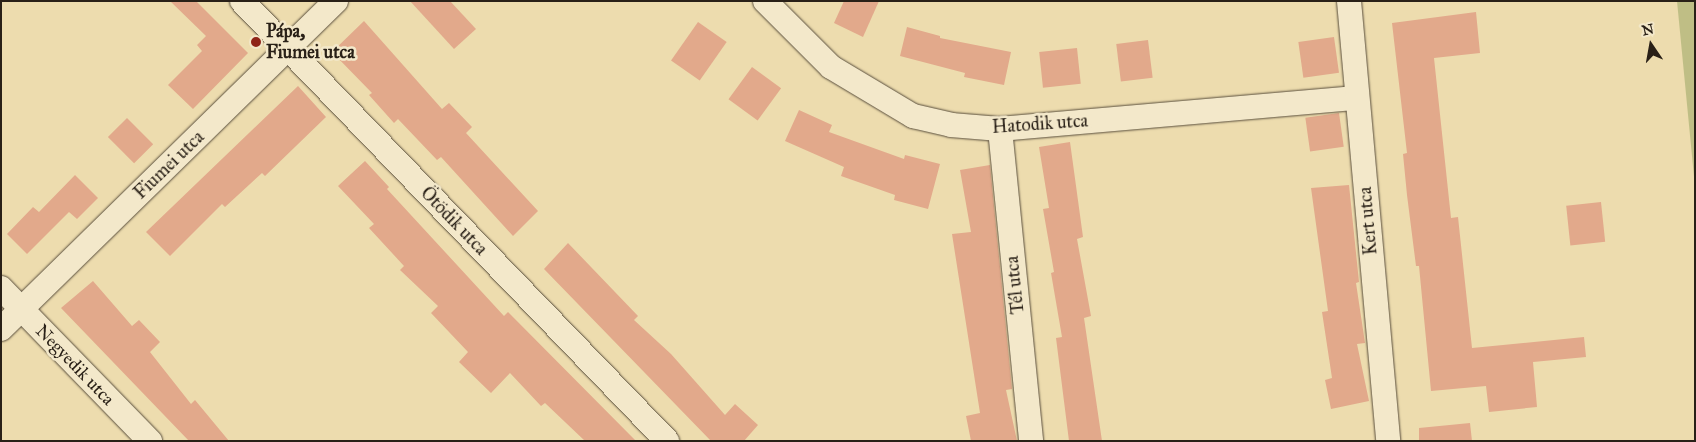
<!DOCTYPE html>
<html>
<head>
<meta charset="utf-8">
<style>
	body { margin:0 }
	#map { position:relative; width:1696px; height:442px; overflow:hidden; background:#eddcae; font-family:"IM FELL Great Primer",serif }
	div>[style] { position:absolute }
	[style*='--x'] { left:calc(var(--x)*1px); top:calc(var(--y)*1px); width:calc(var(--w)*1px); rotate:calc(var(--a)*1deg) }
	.green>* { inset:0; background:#bfbe85 }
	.building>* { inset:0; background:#e2a98b; transform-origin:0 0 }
	.roads { filter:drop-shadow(0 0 1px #5a4f3d) drop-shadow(0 0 1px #5a4f3d) }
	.street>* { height:24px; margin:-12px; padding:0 12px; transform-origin:12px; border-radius:12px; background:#f3e8ca }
	.dots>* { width:14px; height:14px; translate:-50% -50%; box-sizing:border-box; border:2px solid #f3e8ca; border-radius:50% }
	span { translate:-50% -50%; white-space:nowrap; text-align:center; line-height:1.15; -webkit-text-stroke:5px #f3e8ca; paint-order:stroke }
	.poi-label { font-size:18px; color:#292017; font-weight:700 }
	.left { translate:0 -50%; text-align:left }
	.street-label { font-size:18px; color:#292017 }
	.frame { position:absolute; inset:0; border:2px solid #292017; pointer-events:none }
	.north { position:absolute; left:1626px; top:20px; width:50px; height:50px; -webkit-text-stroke:4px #f3e8ca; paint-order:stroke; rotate:348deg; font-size:14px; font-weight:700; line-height:20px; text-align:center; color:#292017 }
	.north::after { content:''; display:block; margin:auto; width:18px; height:22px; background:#292017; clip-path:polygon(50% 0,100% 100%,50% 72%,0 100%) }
</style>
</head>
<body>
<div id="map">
	<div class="green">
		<div style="clip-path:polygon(1677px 1px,1695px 1px,1695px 187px)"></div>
	</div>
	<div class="building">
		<div style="clip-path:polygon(170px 1px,196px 1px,248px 53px,193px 109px,168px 85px,202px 51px,197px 45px,206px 36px)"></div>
		<div style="clip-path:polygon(410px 1px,450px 1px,476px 29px,454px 49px)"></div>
		<div style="clip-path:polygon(844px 1px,879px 1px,863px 37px,834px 23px)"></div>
		<div style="clip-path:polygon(1476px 12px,1480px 53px,1434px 58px,1451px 218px,1458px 217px,1472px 348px,1584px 337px,1586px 357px,1533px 362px,1537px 407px,1489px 412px,1486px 386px,1431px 391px,1419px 266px,1416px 266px,1407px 195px,1403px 154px,1407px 153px,1392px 23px)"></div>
		<div style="clip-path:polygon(364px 21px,442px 109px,449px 103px,472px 127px,466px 133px,538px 211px,513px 236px,441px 157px,437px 160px,398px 119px,394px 123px,369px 95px,372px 93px,332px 52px)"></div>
		<div style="left:698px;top:22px;width:35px;height:47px;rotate:35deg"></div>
		<div style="clip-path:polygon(907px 27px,940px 36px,940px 38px,1011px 52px,1004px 85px,964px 77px,965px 73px,900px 56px)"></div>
		<div style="left:1334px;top:37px;width:36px;height:36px;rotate:82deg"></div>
		<div style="left:1148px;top:40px;width:38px;height:32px;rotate:83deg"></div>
		<div style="left:1077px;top:48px;width:36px;height:38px;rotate:84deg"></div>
		<div style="left:752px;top:67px;width:36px;height:40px;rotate:36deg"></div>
		<div style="clip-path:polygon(298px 86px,326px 117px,265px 176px,262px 173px,225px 207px,222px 204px,170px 256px,146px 232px)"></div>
		<div style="clip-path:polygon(799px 110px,832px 125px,829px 132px,904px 159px,905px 155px,940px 164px,928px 209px,894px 200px,895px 195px,841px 176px,844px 167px,785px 141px)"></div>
		<div style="left:1339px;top:113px;width:34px;height:34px;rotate:82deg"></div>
		<div style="left:127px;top:118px;width:37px;height:27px;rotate:45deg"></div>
		<div style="clip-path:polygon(1070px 142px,1083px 237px,1077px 239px,1091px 316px,1084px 318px,1102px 441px,1069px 441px,1056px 338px,1062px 337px,1051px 273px,1054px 272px,1043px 209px,1049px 208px,1039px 147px)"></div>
		<div style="clip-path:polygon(365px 161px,389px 187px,387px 189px,504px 316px,508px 312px,636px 441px,585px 441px,545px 403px,541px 406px,510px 373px,491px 393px,459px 362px,468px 352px,431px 313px,438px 306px,400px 270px,404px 266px,369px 228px,374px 224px,338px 186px)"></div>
		<div style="clip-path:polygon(990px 165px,1012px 389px,1006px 390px,1017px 441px,971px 441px,966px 416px,980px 413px,952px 234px,971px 232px,960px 170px)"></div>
		<div style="clip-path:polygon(75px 175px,98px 198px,77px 219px,69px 212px,27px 254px,7px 234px,33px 207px,39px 212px)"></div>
		<div style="clip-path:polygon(1349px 185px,1359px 282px,1356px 283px,1365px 343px,1357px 344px,1369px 401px,1331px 409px,1325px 380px,1332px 378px,1322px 312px,1328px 311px,1311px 188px)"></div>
		<div style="left:1601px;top:202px;width:40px;height:35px;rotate:84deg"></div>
		<div style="clip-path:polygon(568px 243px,638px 316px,634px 320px,671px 354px,725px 415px,735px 404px,758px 425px,744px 441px,711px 441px,544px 269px)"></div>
		<div style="clip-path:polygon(93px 281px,132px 326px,139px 320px,160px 342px,150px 352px,191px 404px,195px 400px,229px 441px,189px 441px,61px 308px)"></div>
		<div style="clip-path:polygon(1470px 423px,1472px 441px,1419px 441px,1419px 428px)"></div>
	</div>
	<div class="roads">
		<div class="street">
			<div style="--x:242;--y:1;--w:612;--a:45.99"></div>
			<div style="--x:765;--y:1;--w:93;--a:45"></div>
			<div style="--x:831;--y:67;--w:96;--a:30.9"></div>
			<div style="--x:913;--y:116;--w:39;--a:13"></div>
			<div style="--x:951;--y:125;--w:49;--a:4.7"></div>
			<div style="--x:1000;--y:129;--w:357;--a:-5"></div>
			<div style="--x:1349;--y:1;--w:442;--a:84.9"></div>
			<div style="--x:1000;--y:129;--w:314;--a:84.3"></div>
			<div style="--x:1;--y:288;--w:214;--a:45.8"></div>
			<div style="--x:1;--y:329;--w:469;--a:-44.4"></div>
		</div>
	</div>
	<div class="dots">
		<div style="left:256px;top:42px;background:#8f2418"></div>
	</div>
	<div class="poi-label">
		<span class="left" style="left:266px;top:42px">Pápa,<br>Fiumei utca</span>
	</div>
	<div class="street-label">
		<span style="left:1040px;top:124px;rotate:-4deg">Hatodik utca</span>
		<span style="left:169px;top:165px;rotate:-44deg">Fiumei utca</span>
		<span style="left:454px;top:221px;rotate:46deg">Ötödik utca</span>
		<span style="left:1368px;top:221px;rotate:-95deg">Kert utca</span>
		<span style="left:1015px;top:285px;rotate:-96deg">Tél utca</span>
		<span style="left:75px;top:365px;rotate:46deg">Negyedik utca</span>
	</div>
	<div class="frame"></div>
	<div class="north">N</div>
</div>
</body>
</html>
